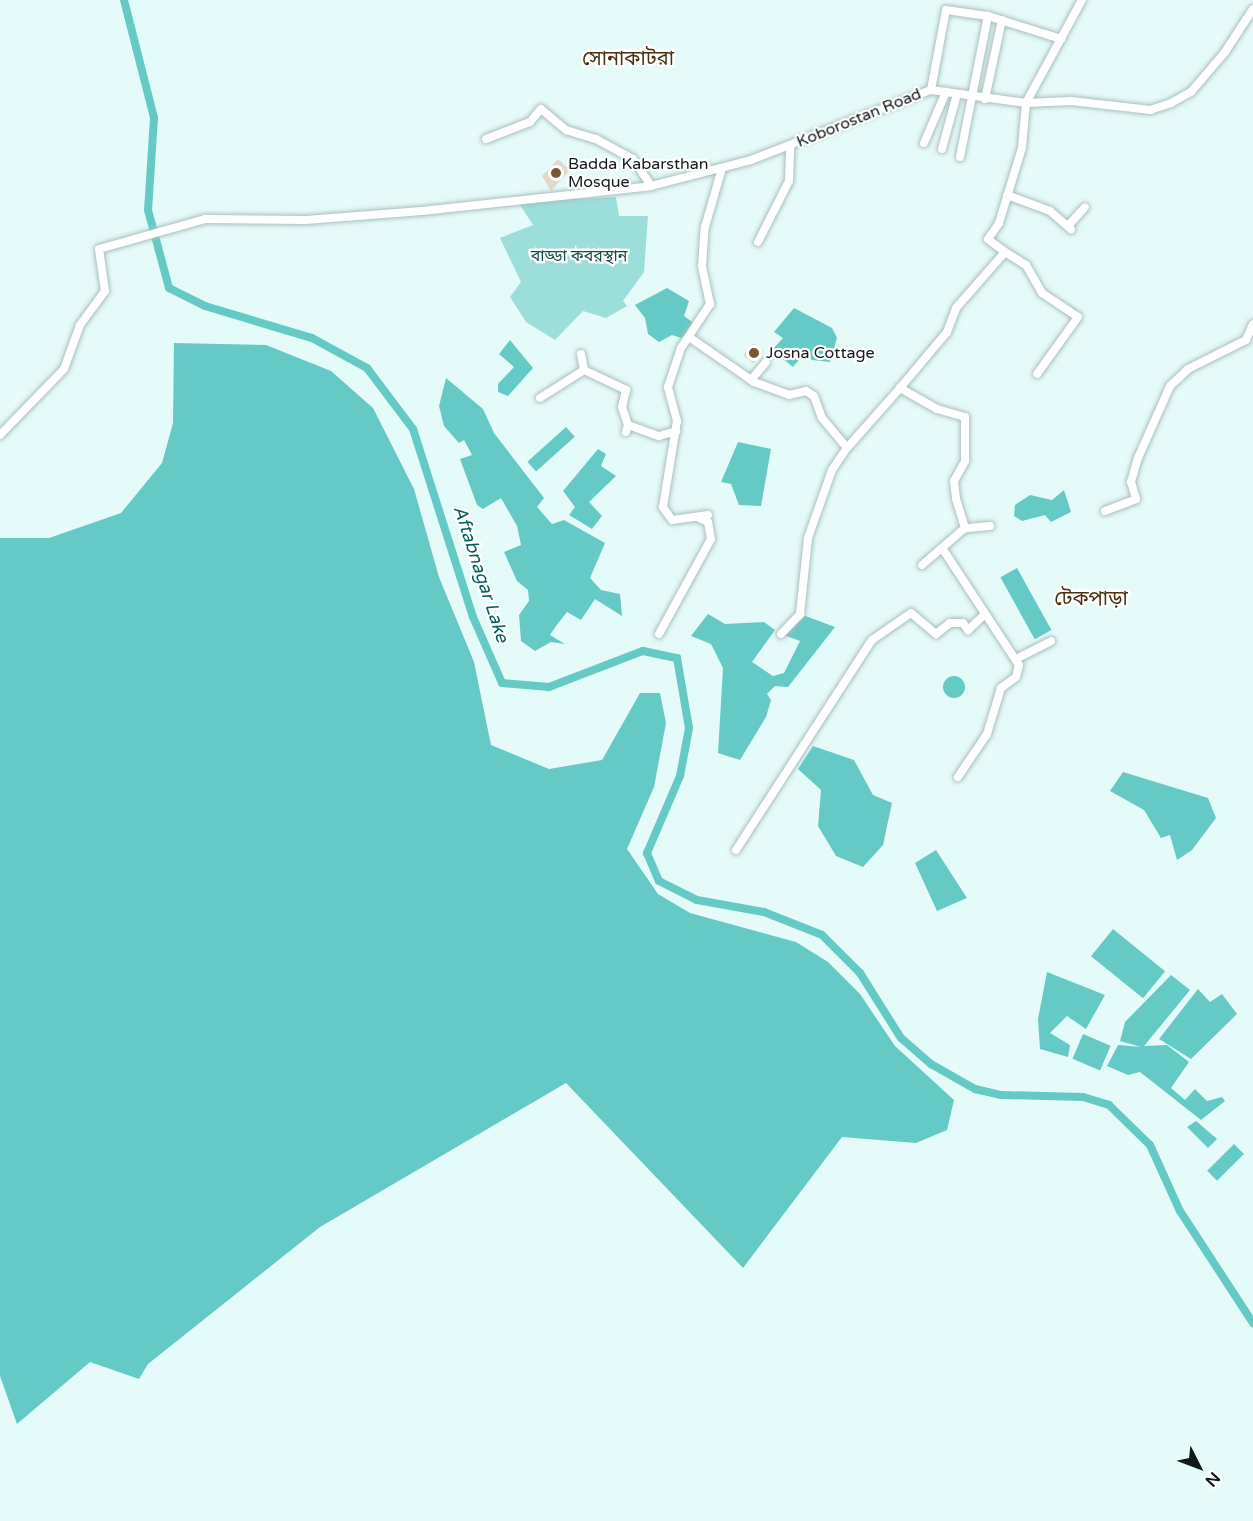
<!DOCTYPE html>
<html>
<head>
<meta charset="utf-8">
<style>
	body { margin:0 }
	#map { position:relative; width:1253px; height:1521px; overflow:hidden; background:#e5fbf9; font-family:"Varela Round","Noto Sans Bengali",sans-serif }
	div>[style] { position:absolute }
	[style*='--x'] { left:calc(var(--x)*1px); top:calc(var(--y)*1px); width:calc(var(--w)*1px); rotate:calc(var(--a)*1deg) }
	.green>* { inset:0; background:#9bdedb }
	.water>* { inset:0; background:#65cac6; transform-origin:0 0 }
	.round { border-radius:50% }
	.canal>* { height:8px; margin:-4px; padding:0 4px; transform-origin:4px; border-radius:4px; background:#65cac6 }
	.building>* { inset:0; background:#e4d8ca; transform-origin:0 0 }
	.roads { filter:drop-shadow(0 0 2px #aabfbe) drop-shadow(0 0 2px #aabfbe) }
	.street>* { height:8px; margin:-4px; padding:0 4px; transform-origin:4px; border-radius:4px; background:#fff }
	.dots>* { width:16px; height:16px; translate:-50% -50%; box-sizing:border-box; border:3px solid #fff; border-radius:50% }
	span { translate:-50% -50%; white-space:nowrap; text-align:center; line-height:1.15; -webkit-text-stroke:4.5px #fff; paint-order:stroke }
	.street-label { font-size:16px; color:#121919 }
	.poi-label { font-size:16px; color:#121919 }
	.left { translate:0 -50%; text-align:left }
	.park-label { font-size:16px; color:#1b4948 }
	.water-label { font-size:18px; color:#03605d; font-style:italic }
	.quarter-label { font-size:20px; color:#4a300f }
	.north { position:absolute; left:1169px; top:1437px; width:60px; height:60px; -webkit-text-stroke:4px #fff; paint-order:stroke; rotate:132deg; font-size:16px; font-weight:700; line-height:24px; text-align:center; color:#121919 }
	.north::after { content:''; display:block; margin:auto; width:21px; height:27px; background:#121919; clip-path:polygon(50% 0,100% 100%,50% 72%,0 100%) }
</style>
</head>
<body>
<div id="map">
	<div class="green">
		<div style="clip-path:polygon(616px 197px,619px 216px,648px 216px,644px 272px,623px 301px,627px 306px,606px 318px,583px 311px,555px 340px,526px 322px,510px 297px,521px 282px,500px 238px,533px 225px,518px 202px)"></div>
	</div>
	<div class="water">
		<div style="clip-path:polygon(667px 288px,689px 301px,684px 316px,695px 324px,681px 338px,672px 335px,659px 342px,648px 334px,645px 318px,635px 305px)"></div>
		<div style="clip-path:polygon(794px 308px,832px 328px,837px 338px,830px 362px,812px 360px,805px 353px,793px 367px,772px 350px,783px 338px,774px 332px)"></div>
		<div style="clip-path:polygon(510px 340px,533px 368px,508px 396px,498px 392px,498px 384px,514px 367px,499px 354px)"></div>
		<div style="clip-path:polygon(174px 343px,266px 345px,331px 371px,373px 408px,414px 489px,439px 577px,474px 662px,491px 745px,549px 769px,602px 760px,640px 693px,660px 693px,666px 723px,654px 787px,627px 849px,658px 894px,690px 913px,796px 942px,828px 962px,860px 994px,895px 1046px,954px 1100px,947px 1130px,916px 1143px,842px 1137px,743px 1268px,566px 1083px,320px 1227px,148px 1364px,139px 1379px,90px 1362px,17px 1424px,0 1376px,0 538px,49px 538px,121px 513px,162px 463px,173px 423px)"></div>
		<div style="clip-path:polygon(446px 378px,483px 409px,494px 433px,544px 498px,537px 507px,552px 524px,564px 520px,605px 543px,590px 578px,601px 590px,620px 594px,622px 616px,595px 599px,581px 620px,567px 612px,556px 626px,550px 635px,565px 644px,551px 642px,535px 651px,521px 641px,519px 615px,529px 601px,528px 590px,517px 581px,504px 552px,521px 545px,517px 526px,501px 498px,483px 509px,477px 505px,460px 459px,472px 455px,464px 440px,459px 443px,444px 426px,439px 406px)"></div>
		<div style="left:566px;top:427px;width:13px;height:52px;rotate:48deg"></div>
		<div style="clip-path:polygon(738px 442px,771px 449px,761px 506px,739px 505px,731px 484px,721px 482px)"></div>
		<div style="clip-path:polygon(598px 449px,606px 454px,601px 466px,616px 476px,589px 502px,602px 516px,592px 529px,569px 515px,575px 507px,563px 491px)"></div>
		<div style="clip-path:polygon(1064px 490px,1071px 512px,1051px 522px,1045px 515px,1022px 521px,1014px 516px,1015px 505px,1030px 495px,1052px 500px)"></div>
		<div style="left:1017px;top:568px;width:71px;height:19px;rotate:61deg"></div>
		<div style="clip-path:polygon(708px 614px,725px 624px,764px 622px,775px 630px,752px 662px,773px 676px,784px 673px,800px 641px,781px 634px,800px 614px,835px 627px,788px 687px,775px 686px,767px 694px,771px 700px,766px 717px,740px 760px,718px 753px,723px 668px,711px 644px,691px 636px)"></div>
		<div class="round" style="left:943px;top:676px;width:22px;height:22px"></div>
		<div style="clip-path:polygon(813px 746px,854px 760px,873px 795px,892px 803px,883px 845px,863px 867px,836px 856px,818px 826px,821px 790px,798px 769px)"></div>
		<div style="clip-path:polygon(1123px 772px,1208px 798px,1216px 818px,1192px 850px,1177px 860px,1170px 835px,1161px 838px,1144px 810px,1110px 791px)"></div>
		<div style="clip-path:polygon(936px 850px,967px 898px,937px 911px,915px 863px)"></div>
		<div style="left:1113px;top:929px;width:67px;height:35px;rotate:39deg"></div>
		<div style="clip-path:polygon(1047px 972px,1105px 995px,1086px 1029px,1067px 1016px,1050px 1033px,1070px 1045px,1068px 1057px,1040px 1049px,1038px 1019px)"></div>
		<div style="clip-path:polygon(1171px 975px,1190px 990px,1144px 1046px,1167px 1045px,1189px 1062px,1171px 1088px,1185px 1100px,1195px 1089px,1207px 1101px,1222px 1097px,1225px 1101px,1201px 1120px,1140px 1072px,1128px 1075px,1107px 1066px,1118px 1045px,1141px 1047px,1120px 1041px,1125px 1022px)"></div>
		<div style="clip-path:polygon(1198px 989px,1210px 1002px,1222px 994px,1237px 1014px,1191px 1059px,1159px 1039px)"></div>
		<div style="left:1083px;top:1034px;width:30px;height:27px;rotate:23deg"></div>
		<div style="clip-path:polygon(1196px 1121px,1217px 1139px,1208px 1148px,1187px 1127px)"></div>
		<div style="left:1234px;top:1144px;width:14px;height:38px;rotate:45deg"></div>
	</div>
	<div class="canal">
		<div style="--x:124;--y:0;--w:122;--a:75.7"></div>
		<div style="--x:154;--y:118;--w:92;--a:93.7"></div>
		<div style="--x:148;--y:210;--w:81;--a:74.9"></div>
		<div style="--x:169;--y:288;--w:40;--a:26.6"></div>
		<div style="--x:205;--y:306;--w:112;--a:16.7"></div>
		<div style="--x:312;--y:338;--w:63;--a:28.6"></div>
		<div style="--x:367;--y:368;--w:76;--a:53"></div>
		<div style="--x:413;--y:429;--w:197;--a:72.3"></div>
		<div style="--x:473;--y:617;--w:72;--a:66.3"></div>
		<div style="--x:502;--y:683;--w:47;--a:4.9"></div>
		<div style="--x:549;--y:687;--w:101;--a:-21"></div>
		<div style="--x:643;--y:651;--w:35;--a:12"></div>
		<div style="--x:677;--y:658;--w:71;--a:80.3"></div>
		<div style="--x:689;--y:728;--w:49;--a:100.6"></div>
		<div style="--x:680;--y:776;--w:84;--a:113.2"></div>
		<div style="--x:647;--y:853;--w:30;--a:67"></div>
		<div style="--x:659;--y:881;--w:42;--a:26.6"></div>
		<div style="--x:697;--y:900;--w:68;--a:10.2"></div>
		<div style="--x:764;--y:912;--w:62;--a:21.6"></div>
		<div style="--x:822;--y:935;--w:54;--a:45"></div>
		<div style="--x:860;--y:973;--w:77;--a:57.8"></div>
		<div style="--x:901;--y:1038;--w:40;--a:41"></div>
		<div style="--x:931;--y:1064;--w:51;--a:29.6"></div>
		<div style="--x:975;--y:1089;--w:27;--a:13"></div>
		<div style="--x:1001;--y:1095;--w:82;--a:1.4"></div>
		<div style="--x:1083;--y:1097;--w:27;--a:17"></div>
		<div style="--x:1109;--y:1105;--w:57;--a:44.3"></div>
		<div style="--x:1150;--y:1145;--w:72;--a:65.6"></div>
		<div style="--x:1180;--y:1211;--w:134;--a:56.9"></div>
	</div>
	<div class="building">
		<div style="clip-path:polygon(558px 159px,570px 170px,551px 191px,542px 176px)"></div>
		<div style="left:754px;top:343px;width:13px;height:16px;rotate:42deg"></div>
	</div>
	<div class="roads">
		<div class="street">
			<div style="--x:931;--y:90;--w:81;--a:-79.4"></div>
			<div style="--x:946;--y:10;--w:42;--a:8.1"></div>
			<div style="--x:988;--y:16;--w:77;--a:17.5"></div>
			<div style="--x:985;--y:99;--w:81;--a:-77.9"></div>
			<div style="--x:486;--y:139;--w:47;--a:-21.1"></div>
			<div style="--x:530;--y:122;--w:17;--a:-50"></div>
			<div style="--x:541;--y:109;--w:33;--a:40"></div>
			<div style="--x:566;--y:130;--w:31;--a:17"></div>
			<div style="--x:596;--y:139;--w:42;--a:28.4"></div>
			<div style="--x:633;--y:159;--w:32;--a:56"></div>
			<div style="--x:924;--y:143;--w:56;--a:-66.7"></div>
			<div style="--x:942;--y:149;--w:57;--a:-74.7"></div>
			<div style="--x:960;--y:157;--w:144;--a:-78.8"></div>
			<div style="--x:1007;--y:195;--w:46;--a:20.4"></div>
			<div style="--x:1050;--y:211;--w:28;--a:41"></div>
			<div style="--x:1068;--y:226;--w:25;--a:-48"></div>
			<div style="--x:758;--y:242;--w:68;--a:-63.1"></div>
			<div style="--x:789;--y:181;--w:35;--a:-88"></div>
			<div style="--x:1005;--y:252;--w:25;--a:32"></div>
			<div style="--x:1026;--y:265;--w:32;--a:60"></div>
			<div style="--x:1042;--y:293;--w:43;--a:33.7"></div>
			<div style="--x:1078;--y:317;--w:70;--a:125.7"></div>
			<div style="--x:689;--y:337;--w:79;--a:34.7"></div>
			<div style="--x:754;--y:382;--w:37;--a:20"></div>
			<div style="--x:789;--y:395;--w:17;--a:-13"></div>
			<div style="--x:806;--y:391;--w:9;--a:32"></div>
			<div style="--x:814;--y:396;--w:23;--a:70"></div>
			<div style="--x:822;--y:418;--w:39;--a:50"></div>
			<div style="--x:847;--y:448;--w:80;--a:-48.5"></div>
			<div style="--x:581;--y:354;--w:16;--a:79"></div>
			<div style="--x:751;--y:380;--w:23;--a:-50"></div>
			<div style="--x:540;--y:398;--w:52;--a:-32.5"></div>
			<div style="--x:584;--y:370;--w:47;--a:25.5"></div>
			<div style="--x:626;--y:390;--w:17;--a:103"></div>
			<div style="--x:622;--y:407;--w:19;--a:72"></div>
			<div style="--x:626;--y:432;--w:7;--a:-74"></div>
			<div style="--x:628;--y:425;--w:33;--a:20"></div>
			<div style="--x:659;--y:436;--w:18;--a:-16"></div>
			<div style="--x:0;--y:435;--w:92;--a:-45.9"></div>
			<div style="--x:64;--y:369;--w:47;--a:-70"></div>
			<div style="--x:80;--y:325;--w:42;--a:-53.7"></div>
			<div style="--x:105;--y:291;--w:42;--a:-98.1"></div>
			<div style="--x:99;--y:249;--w:110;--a:-15.8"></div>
			<div style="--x:205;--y:219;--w:101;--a:0.6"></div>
			<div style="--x:306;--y:220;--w:116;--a:-4.4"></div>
			<div style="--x:422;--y:211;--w:230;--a:-6.2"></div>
			<div style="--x:651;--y:186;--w:103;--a:-14.6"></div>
			<div style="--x:751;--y:160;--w:193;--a:-21.3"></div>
			<div style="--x:931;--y:90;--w:96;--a:7.8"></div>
			<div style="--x:1026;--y:103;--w:117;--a:-61.5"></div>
			<div style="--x:1105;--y:511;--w:33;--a:-21"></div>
			<div style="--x:1136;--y:499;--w:18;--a:-106"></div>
			<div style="--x:1131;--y:482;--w:25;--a:-74"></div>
			<div style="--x:1138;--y:458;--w:79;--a:-66"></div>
			<div style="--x:1170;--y:386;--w:25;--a:-43"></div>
			<div style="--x:1188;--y:369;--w:65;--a:-26.6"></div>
			<div style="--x:1246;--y:340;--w:17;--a:-66"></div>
			<div style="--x:708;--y:515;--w:36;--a:172"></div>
			<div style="--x:672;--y:520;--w:16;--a:-125"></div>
			<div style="--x:663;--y:507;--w:87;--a:-80.8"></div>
			<div style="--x:677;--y:421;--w:35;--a:-105"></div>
			<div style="--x:668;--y:387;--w:41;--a:-71.6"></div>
			<div style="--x:681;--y:348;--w:53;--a:-56.6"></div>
			<div style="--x:710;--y:304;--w:39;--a:-102"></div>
			<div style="--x:702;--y:266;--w:39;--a:-86"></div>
			<div style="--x:705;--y:227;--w:61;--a:-73.9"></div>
			<div style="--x:990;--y:526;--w:25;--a:175"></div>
			<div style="--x:965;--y:528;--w:31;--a:-107"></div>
			<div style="--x:956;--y:498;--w:17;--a:-97"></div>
			<div style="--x:954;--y:481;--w:23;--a:-61"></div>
			<div style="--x:965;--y:461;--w:44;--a:-90"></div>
			<div style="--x:965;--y:417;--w:29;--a:-164"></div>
			<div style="--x:937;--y:409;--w:43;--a:-150.4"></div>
			<div style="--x:900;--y:388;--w:73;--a:-50"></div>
			<div style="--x:947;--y:332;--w:26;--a:-69"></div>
			<div style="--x:956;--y:308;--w:74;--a:-48.8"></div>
			<div style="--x:1005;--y:252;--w:21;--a:-143"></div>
			<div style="--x:988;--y:239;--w:19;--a:-55"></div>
			<div style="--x:999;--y:223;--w:78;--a:-73"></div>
			<div style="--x:1022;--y:148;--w:45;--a:-84.9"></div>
			<div style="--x:1026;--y:103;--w:45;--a:-2.5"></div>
			<div style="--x:1071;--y:101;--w:80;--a:6.5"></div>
			<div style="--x:1150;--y:110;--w:22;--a:-18"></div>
			<div style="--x:1171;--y:103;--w:23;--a:-29"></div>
			<div style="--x:1191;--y:92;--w:52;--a:-49.6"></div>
			<div style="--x:1225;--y:52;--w:51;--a:-56.9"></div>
			<div style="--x:944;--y:551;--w:136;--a:56.7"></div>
			<div style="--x:1019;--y:665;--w:12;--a:104"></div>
			<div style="--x:1016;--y:677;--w:19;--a:144"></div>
			<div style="--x:1001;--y:688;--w:48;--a:106.9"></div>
			<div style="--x:987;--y:734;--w:52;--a:124"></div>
			<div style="--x:922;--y:565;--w:57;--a:-40.7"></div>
			<div style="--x:659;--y:634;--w:108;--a:-61.3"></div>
			<div style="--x:711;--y:539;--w:17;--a:-100"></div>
			<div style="--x:708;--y:522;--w:10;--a:-156"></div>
			<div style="--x:781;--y:634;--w:28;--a:-46"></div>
			<div style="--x:800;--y:614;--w:76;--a:-84"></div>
			<div style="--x:808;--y:538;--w:72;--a:-70.6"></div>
			<div style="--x:832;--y:470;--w:27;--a:-56"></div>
			<div style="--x:1018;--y:658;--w:37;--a:-27"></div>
			<div style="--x:736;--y:850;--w:250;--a:-57.1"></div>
			<div style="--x:872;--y:640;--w:47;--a:-34.7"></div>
			<div style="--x:911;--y:613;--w:33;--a:40"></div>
			<div style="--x:936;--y:634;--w:18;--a:-38"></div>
			<div style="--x:950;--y:623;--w:13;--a:0"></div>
			<div style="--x:963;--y:623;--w:9;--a:54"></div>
			<div style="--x:968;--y:630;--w:21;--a:-43"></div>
		</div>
	</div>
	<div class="dots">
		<div style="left:556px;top:173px;background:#79572f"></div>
		<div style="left:754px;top:353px;background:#79572f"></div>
	</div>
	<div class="street-label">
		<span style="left:859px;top:118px;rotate:-22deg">Koborostan Road</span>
	</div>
	<div class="poi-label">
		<span class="left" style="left:568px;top:173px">Badda Kabarsthan<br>Mosque</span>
		<span class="left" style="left:766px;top:353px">Josna Cottage</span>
	</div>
	<div class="park-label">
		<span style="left:579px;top:256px">বাড্ডা কবরস্থান</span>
	</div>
	<div class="water-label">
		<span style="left:481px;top:574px;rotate:72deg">Aftabnagar Lake</span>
	</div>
	<div class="quarter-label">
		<span style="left:628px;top:59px">সোনাকাটরা</span>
		<span style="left:1091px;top:599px">টেকপাড়া</span>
	</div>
	<div class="north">N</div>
</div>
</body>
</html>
